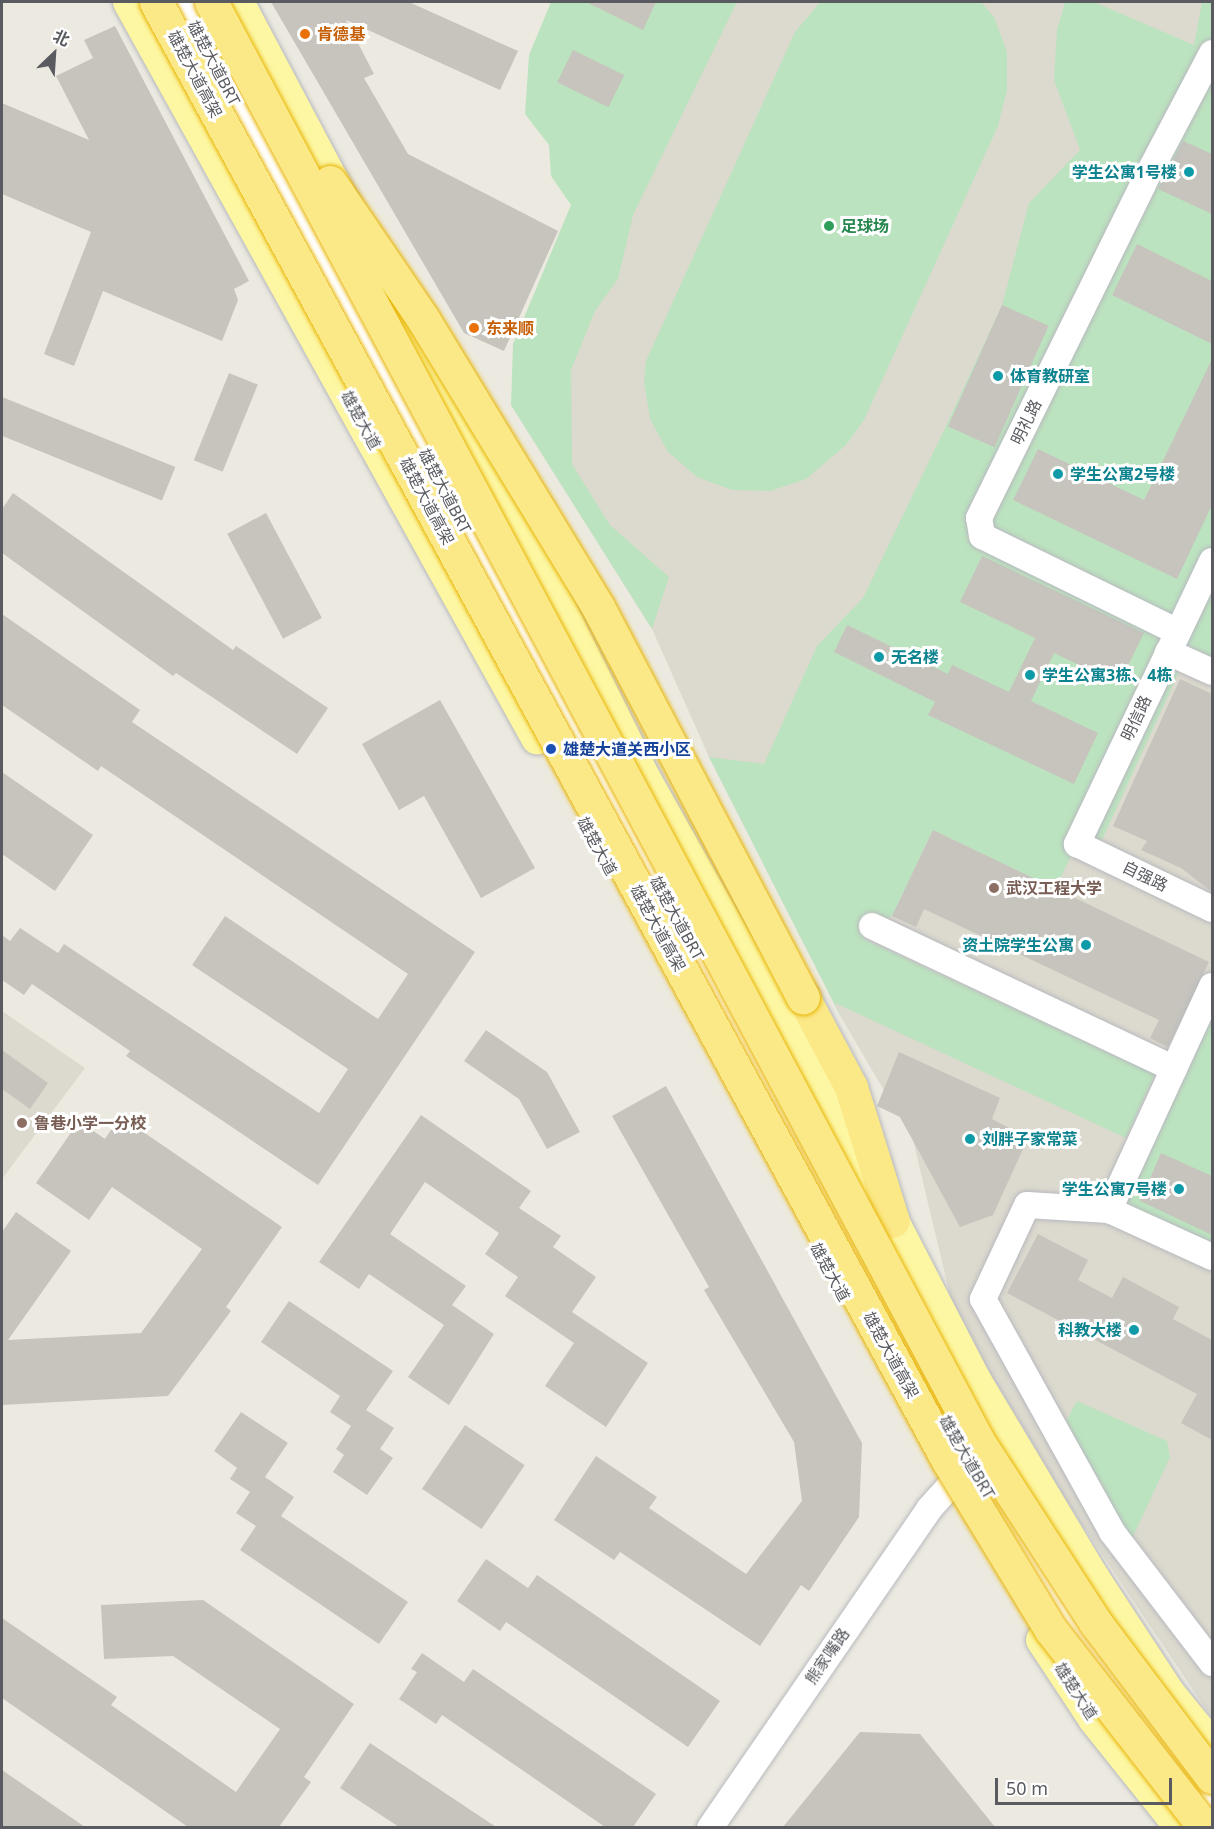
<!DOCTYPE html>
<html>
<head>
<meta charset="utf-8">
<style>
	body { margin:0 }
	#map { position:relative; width:1214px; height:1829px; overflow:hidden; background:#eceae0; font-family:"Noto Sans","Noto Sans SC",sans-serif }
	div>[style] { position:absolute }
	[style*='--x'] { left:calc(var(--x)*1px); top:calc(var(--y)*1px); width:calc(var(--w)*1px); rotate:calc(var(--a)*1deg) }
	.education>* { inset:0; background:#dcd9ce }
	.green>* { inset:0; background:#bce3bf }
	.building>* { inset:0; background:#c6c4bd; transform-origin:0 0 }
	.roads { filter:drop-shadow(0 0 2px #b8b9bf) drop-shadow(0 0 2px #b8b9bf) }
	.minor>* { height:26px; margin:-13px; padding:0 13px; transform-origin:13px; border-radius:13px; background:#fff }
	.major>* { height:32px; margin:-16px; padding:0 16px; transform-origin:16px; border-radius:16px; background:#fdf7a3 }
	.highway>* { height:33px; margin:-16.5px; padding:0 16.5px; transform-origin:16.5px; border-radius:16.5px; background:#fbe887 }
	.bridges { filter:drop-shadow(0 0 2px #e8b404) drop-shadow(0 0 2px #e8b404) }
	.highway-bridge>* { height:33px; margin:-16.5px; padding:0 16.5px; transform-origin:16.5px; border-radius:16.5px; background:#fbe887 }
	.dots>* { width:16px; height:16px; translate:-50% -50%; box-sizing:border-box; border:3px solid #fff; border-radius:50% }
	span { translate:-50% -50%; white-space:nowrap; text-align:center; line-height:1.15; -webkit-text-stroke:6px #fff; paint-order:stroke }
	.food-label { font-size:16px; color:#c56008; font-weight:700 }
	.left { translate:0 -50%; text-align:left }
	.street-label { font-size:16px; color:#595b61 }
	.culture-label { font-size:16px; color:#0d838f; font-weight:700 }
	.right { translate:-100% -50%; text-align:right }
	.leisure-label { font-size:16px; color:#27864d; font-weight:700 }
	.transit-label { font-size:16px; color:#164399; font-weight:700 }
	.education-label { font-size:16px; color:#785e54; font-weight:700 }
	.frame { position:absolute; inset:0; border:3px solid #595b61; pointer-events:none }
	.north { position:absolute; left:24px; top:24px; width:60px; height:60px; -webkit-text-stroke:4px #fff; paint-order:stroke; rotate:25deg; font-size:16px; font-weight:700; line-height:24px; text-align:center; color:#595b61 }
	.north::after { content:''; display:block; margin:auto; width:21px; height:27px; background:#595b61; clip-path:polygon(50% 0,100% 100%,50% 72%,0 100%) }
	.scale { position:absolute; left:995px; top:1778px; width:177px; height:27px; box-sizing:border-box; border:3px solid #595b61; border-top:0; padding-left:8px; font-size:18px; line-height:21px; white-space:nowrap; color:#595b61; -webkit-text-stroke:4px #fff; paint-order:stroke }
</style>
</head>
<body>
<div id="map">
	<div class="education">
		<div style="clip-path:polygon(695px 2px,1212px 2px,1212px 1718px,1028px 1444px,953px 1308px,913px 1140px,842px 1019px,709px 757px,652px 629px,511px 405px)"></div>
		<div style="clip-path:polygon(2px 1011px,85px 1068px,2px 1179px)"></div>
	</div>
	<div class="green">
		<div style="clip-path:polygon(551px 2px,737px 2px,633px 215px,618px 279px,595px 311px,571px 370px,572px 464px,610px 525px,669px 577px,652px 629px,511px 405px,513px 344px,571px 205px,551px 176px,549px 145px,525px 114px,529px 55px)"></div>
		<div style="clip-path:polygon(820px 2px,981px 2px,994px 17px,1007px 52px,1007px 90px,998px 126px,864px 420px,846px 445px,806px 479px,770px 491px,732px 490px,697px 477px,668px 452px,650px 419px,644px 382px,646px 361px,795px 32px)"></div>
		<div style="clip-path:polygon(1065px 2px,1094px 2px,1194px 45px,1202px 2px,1212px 2px,1212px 672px,1185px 659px,1096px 853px,1077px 844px,1055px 889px,933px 830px,892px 916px,872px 926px,864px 939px,1155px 1074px,1126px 1138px,835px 1003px,842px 1019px,709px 757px,764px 764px,817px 646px,863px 598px,946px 426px,1002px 305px,1029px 203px,1080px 150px,1054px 80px,1057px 30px)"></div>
		<div style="clip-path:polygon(1212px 986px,1212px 1257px,1109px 1210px)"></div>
		<div style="clip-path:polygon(1077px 1401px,1167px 1441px,1170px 1457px,1131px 1541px,1063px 1426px)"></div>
	</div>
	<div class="building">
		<div style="clip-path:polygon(271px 2px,409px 2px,518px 51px,500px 90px,346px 20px,374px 74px,364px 78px,408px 154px,558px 231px,504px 351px,464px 333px)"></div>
		<div style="clip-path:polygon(586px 2px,656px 2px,643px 30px)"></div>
		<div style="clip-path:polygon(115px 26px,249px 281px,234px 289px,238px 300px,222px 341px,103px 291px,74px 366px,44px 354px,91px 232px,2px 194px,2px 103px,89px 140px,56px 76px,93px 58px,84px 40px)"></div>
		<div style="left:573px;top:50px;width:57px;height:36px;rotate:26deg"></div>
		<div style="clip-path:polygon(1183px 141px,1212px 154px,1212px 214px,1158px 189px)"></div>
		<div style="clip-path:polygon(1137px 244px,1212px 281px,1212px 344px,1112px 295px)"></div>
		<div style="left:1002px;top:305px;width:51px;height:133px;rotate:24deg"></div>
		<div style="clip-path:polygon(1212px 359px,1212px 505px,1177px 579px,1013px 500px,1038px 449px,1144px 500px)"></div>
		<div style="left:229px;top:373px;width:31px;height:94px;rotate:22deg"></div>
		<div style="left:2px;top:397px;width:187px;height:36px;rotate:22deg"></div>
		<div style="clip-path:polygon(13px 493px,233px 650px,236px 646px,328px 708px,297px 754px,176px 673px,173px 676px,2px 553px,2px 509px)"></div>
		<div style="left:266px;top:513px;width:119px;height:44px;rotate:62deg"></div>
		<div style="clip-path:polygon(982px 556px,1144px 633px,1119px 684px,1054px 653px,1031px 701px,1098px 733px,1074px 784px,928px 715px,935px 702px,834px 652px,847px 625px,948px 674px,952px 665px,1009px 692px,1035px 638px,960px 602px)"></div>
		<div style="clip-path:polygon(2px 614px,140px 710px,132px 722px,475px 952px,318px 1185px,126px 1056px,130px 1051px,32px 984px,24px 995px,2px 980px,2px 935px,10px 941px,20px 928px,58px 953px,64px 944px,319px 1113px,348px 1069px,192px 965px,225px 916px,378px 1019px,408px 974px,101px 766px,98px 771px,2px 705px)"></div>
		<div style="clip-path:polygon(1180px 679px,1212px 694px,1212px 892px,1181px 868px,1141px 850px,1147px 841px,1113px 826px)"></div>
		<div style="clip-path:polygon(440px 700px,535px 868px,481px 898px,424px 796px,399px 810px,362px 744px)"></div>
		<div style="clip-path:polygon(2px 772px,93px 835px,55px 891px,2px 854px)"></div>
		<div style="clip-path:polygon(933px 830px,1209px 962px,1168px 1047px,1150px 1038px,1159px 1020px,924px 909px,916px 927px,892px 916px)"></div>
		<div style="clip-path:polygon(486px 1030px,547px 1072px,580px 1132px,547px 1149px,519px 1099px,464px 1061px)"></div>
		<div style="clip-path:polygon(2px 1050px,48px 1083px,30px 1109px,2px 1089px)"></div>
		<div style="clip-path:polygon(899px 1052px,1000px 1098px,992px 1119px,1028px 1138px,993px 1215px,960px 1227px,900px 1117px,877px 1106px)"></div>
		<div style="clip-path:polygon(666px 1086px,862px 1443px,859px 1517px,809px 1591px,801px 1585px,760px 1646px,620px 1552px,614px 1560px,554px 1520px,596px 1456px,657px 1497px,649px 1508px,746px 1574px,802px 1501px,794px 1442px,704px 1290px,709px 1287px,612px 1116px)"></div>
		<div style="clip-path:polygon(421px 1115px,531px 1191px,519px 1208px,561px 1236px,553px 1247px,596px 1277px,572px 1312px,648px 1363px,606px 1427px,545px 1386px,574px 1343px,505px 1296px,518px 1277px,485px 1254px,499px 1233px,425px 1182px,390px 1234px,466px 1286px,452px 1305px,494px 1334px,449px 1405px,408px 1377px,444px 1325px,369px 1274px,359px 1289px,319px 1262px)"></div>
		<div style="clip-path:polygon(120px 1116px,282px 1227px,226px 1307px,231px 1311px,168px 1396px,2px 1405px,2px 1232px,16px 1212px,71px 1251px,8px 1340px,141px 1333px,202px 1249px,112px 1187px,89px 1220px,36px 1183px,79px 1121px,105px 1139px)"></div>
		<div style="clip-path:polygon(1161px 1153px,1212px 1176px,1212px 1235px,1140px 1201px)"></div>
		<div style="clip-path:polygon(1038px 1234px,1088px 1260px,1078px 1280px,1112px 1298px,1123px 1277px,1179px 1307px,1173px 1319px,1212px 1340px,1212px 1440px,1181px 1423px,1197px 1394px,1007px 1293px)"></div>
		<div style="clip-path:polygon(289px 1301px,393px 1371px,366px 1410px,394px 1428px,380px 1449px,393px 1458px,367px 1495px,333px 1472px,344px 1455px,336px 1449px,351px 1426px,330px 1412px,340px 1396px,261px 1342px)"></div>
		<div style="clip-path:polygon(241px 1412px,288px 1443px,265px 1477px,294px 1497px,281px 1516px,408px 1602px,379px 1644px,240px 1550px,256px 1526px,236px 1513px,250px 1492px,230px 1479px,237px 1468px,214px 1451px)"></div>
		<div style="left:465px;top:1425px;width:72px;height:77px;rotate:34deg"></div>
		<div style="clip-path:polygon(486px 1559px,528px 1588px,537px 1575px,720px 1701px,688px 1747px,506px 1622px,500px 1631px,457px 1601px)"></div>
		<div style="clip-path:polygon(203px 1600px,354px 1704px,304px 1777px,311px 1782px,279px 1827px,188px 1827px,2px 1698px,2px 1618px,117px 1697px,111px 1705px,236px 1792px,280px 1729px,173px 1656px,104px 1659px,101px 1605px)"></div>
		<div style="clip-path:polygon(422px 1653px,464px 1682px,473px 1669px,656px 1794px,633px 1827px,605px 1827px,442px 1715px,436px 1724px,399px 1699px,417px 1672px,411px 1669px)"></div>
		<div style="clip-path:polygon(860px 1732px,920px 1734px,995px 1827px,783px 1827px)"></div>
		<div style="clip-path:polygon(370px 1743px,496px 1827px,399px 1827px,340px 1788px)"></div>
		<div style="clip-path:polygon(2px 1770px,85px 1827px,2px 1827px)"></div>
	</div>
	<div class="roads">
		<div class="minor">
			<div style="--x:181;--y:2;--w:1692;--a:61.63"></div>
			<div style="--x:985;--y:1491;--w:171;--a:57"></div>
			<div style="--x:1078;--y:1634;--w:220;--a:52.6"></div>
			<div style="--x:1212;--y:561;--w:314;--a:115.5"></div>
			<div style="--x:1077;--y:844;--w:150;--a:25.7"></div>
			<div style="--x:1178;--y:632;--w:218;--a:-153.9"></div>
			<div style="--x:982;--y:536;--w:18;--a:-99"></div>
			<div style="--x:979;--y:518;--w:372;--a:-63.8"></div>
			<div style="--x:1143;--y:184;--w:148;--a:-62.2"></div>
			<div style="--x:1168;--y:652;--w:48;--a:24.4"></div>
			<div style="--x:872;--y:926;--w:334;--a:25.3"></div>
			<div style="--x:1212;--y:986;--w:247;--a:114.7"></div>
			<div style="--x:1109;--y:1210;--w:113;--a:24.5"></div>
			<div style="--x:1109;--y:1210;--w:82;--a:-176.5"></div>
			<div style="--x:1027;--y:1205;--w:104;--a:115.1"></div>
			<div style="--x:983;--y:1299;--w:266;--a:61"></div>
			<div style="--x:1112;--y:1532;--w:165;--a:52.6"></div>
			<div style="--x:710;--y:1828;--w:387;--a:-55.5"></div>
			<div style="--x:929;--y:1509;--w:28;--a:-48"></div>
		</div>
		<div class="major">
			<div style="--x:129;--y:2;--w:842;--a:61"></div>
			<div style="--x:238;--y:2;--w:229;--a:62.1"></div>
			<div style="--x:396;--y:302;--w:347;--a:61.8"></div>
			<div style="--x:560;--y:608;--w:189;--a:63.6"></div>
			<div style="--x:644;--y:777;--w:509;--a:60.72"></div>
			<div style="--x:893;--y:1221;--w:179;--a:62.7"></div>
			<div style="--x:975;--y:1380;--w:230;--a:59.1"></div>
			<div style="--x:1093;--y:1577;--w:139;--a:56.8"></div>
			<div style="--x:1169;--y:1693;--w:68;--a:50.9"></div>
			<div style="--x:1042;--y:1640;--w:95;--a:56.6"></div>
			<div style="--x:1094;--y:1719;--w:139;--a:51.4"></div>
		</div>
		<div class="highway">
			<div style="--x:803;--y:997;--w:102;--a:61.9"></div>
			<div style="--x:851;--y:1087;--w:140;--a:72.6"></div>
		</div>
	</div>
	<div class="bridges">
		<div class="highway-bridge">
			<div style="--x:156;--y:2;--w:1658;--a:61.5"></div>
			<div style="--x:947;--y:1459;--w:200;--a:58.7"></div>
			<div style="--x:1051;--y:1630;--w:251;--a:52.1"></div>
			<div style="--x:211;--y:2;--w:1631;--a:61.94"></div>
			<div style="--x:978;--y:1441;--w:216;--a:57.1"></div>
			<div style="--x:1095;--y:1622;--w:194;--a:53"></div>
			<div style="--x:330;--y:182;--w:166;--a:55.8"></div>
			<div style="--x:423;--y:319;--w:337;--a:58.7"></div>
			<div style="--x:598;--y:607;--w:441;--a:62.3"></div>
		</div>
	</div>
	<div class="dots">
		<div style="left:305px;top:34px;background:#e8710a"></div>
		<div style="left:1189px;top:172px;background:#0f9aa8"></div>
		<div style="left:829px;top:226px;background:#2e9e5b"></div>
		<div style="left:474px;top:328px;background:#e8710a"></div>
		<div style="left:998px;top:376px;background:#0f9aa8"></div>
		<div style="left:1058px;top:474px;background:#0f9aa8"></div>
		<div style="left:879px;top:657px;background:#0f9aa8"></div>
		<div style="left:1030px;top:675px;background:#0f9aa8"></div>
		<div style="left:551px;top:749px;background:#1a4fb4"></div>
		<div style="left:994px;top:888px;background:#8d6e63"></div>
		<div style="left:1086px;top:945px;background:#0f9aa8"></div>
		<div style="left:22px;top:1123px;background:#8d6e63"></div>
		<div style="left:970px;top:1139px;background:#0f9aa8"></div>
		<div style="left:1179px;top:1189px;background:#0f9aa8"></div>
		<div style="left:1134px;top:1330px;background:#0f9aa8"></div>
	</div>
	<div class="food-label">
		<span class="left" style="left:317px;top:34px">肯德基</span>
		<span class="left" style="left:486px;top:328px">东来顺</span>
	</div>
	<div class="street-label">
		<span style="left:214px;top:63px;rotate:62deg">雄楚大道BRT</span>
		<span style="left:195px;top:74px;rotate:62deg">雄楚大道高架</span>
		<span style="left:361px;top:420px;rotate:61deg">雄楚大道</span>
		<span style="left:1026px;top:422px;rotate:-64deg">明礼路</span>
		<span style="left:445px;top:491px;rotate:62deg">雄楚大道BRT</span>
		<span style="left:427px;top:501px;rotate:62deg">雄楚大道高架</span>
		<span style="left:1136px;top:718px;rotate:-65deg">明信路</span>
		<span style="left:597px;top:846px;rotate:61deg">雄楚大道</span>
		<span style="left:1145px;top:876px;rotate:26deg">自强路</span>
		<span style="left:677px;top:918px;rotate:61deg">雄楚大道BRT</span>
		<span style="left:658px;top:928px;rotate:61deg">雄楚大道高架</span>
		<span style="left:830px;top:1272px;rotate:61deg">雄楚大道</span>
		<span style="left:891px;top:1355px;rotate:61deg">雄楚大道高架</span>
		<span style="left:967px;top:1457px;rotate:60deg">雄楚大道BRT</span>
		<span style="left:827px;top:1656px;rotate:-55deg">熊家嘴路</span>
		<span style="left:1076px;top:1691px;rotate:57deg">雄楚大道</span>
	</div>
	<div class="culture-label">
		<span class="right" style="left:1177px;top:172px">学生公寓1号楼</span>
		<span class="left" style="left:1010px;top:376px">体育教研室</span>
		<span class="left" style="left:1070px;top:474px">学生公寓2号楼</span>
		<span class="left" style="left:891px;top:657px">无名楼</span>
		<span class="left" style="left:1042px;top:675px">学生公寓3栋、4栋</span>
		<span class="right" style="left:1074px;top:945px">资土院学生公寓</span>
		<span class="left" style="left:982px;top:1139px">刘胖子家常菜</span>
		<span class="right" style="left:1167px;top:1189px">学生公寓7号楼</span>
		<span class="right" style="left:1122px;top:1330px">科教大楼</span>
	</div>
	<div class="leisure-label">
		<span class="left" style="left:841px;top:226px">足球场</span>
	</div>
	<div class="transit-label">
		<span class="left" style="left:563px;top:749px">雄楚大道关西小区</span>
	</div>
	<div class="education-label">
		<span class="left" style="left:1006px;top:888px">武汉工程大学</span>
		<span class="left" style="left:34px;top:1123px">鲁巷小学一分校</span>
	</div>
	<div class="frame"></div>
	<div class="north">北</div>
	<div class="scale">50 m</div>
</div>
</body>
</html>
